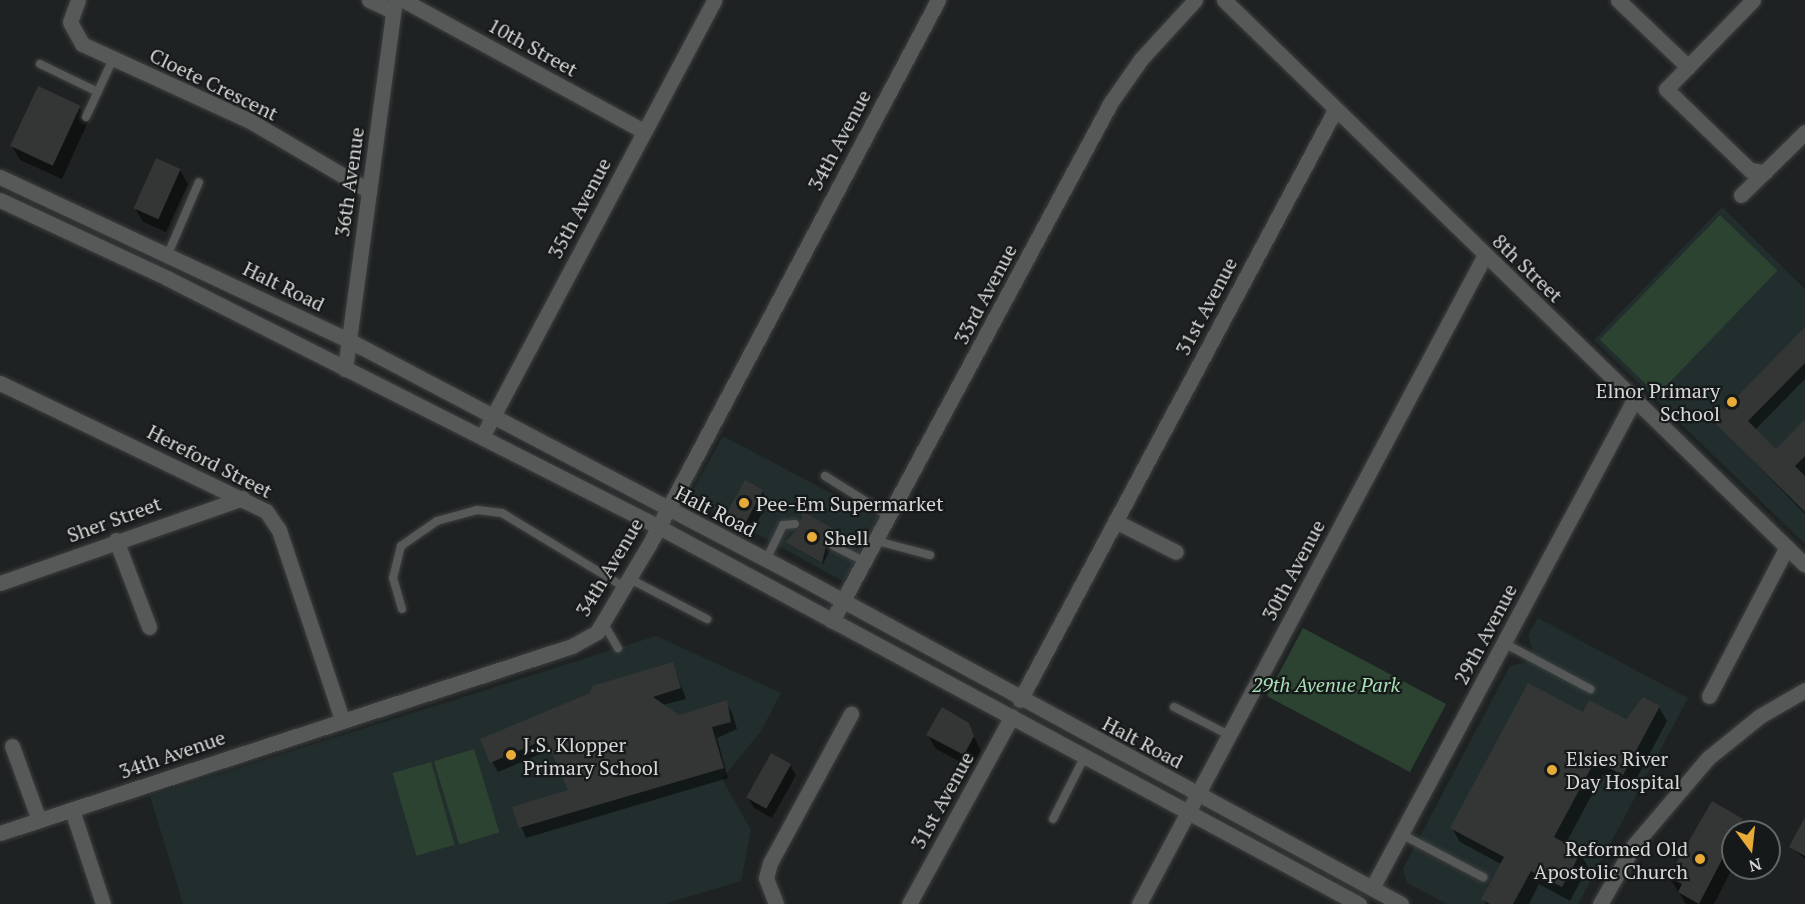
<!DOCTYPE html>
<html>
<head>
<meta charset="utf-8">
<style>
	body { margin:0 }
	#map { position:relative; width:1805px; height:904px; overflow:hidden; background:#1f2222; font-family:"PT Serif",serif }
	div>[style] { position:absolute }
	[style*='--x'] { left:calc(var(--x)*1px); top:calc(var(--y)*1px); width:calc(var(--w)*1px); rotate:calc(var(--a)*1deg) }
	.built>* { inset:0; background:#222d2e }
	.green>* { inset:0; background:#2c4331; transform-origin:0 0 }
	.shadow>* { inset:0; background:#0007 }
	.building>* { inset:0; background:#333635; transform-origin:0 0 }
	.roads { filter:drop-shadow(0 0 2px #3c3f3f) drop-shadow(0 0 2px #3c3f3f) }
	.service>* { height:8px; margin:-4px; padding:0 4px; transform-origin:4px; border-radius:4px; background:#575959 }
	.minor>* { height:15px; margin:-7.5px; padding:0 7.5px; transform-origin:7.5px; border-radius:7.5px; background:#575959 }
	.tertiary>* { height:15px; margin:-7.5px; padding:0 7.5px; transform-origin:7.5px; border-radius:7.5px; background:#575959 }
	.dots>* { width:16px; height:16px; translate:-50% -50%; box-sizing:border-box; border:3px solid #161919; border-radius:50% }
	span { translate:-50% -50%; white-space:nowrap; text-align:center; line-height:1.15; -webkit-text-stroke:4.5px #161919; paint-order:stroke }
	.street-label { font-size:20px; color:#d5d7d7 }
	.poi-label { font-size:20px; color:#d5d7d7 }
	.right { translate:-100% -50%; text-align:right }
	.left { translate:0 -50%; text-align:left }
	.park-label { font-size:20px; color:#a7deb3; font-style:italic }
	.north { position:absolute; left:1721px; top:820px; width:60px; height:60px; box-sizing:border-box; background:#161919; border:2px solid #626565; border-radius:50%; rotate:165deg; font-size:16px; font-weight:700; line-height:24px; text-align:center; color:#d5d7d7 }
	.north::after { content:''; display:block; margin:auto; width:21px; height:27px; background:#e8ab37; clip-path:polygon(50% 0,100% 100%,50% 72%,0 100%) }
</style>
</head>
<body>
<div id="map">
	<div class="built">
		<div style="clip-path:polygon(1722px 207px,1805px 289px,1805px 544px,1594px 340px)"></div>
		<div style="clip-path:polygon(723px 436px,880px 519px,849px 576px,843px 581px,689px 497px)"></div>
		<div style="clip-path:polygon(1538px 618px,1688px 698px,1578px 904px,1447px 904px,1407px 883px,1403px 869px,1510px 666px,1526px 662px,1532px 650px,1528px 635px)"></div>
		<div style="clip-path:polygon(656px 636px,781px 693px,761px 731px,722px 779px,751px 830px,741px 881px,664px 904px,183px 904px,150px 796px)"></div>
	</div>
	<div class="green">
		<div style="left:1720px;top:215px;width:80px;height:173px;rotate:44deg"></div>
		<div style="left:1303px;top:628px;width:162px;height:77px;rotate:28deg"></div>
		<div style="left:474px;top:749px;width:87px;height:42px;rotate:73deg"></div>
		<div style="left:431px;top:762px;width:86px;height:40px;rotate:74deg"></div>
	</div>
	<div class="shadow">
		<div style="clip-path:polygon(80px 108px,88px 122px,62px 179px,20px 160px,12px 146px)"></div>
		<div style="clip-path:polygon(180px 170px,188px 184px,166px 232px,143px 222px,135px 208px)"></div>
		<div style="clip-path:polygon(1805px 329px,1805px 379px,1755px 430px,1776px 451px,1805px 422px,1805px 514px,1710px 416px,1724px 412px)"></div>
		<div style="clip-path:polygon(762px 491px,768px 502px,750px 536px,727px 516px)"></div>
		<div style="clip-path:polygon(838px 533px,823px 564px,787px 543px)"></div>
		<div style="clip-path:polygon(673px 664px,686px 699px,663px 705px,679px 716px,726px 702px,732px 713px,737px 729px,717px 738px,728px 778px,526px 838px,514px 808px,570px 791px,552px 749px,498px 772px,492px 762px)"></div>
		<div style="clip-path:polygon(1659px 707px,1667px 721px,1631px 789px,1603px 774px,1565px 845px,1580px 853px,1588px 867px,1570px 901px,1539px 884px,1529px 904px,1485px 904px,1501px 864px,1460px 842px,1452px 828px,1583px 714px,1626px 721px)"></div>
		<div style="clip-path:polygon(968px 724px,981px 751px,972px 768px,936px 749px,928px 735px)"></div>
		<div style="clip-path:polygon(790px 765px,796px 775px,772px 818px,754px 808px,748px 798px)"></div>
		<div style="clip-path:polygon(1742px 820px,1749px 832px,1733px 832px,1733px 867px,1714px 904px,1686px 904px,1669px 877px)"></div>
		<div style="clip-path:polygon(1805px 820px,1805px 859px,1791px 847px)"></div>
	</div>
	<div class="building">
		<div style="left:38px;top:86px;width:47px;height:66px;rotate:25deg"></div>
		<div style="left:156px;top:158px;width:27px;height:55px;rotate:24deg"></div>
		<div style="clip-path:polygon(1805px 327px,1805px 363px,1748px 421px,1776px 449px,1805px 419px,1805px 456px,1795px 466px,1805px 476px,1805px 512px,1708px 416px,1719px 405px,1724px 410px)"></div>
		<div style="left:745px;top:480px;width:21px;height:41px;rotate:29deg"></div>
		<div style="clip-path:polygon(802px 511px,839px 532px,827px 542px,822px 563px,785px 542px,800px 527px)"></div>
		<div style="clip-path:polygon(673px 662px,681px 688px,653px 697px,679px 715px,727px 700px,731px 722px,712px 727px,724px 768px,519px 828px,512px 807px,568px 790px,546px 739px,490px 763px,480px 739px,590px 693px,592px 686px)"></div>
		<div style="clip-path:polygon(1528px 683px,1583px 712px,1589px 700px,1626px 719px,1643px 697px,1660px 706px,1623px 775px,1595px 761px,1584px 781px,1554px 837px,1581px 852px,1562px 887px,1531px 871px,1513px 904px,1490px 904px,1481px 899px,1504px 857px,1450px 828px)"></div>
		<div style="clip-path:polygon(942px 707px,969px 723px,974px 736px,964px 755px,926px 735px)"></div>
		<div style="left:771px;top:753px;width:23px;height:51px;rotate:29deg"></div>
		<div style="clip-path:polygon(1712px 801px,1743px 819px,1699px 904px,1678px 892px,1682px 884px,1668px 877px)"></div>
		<div style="clip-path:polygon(1805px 817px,1805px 856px,1789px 847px)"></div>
	</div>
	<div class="roads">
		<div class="service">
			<div style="--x:40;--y:64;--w:64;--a:25.8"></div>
			<div style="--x:86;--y:117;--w:64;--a:-65"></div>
			<div style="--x:168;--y:254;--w:78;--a:-66.7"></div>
			<div style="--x:825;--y:476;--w:75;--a:32"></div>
			<div style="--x:877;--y:541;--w:55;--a:14.8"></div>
			<div style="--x:832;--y:545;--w:37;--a:27"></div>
			<div style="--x:766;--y:560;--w:39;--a:-64"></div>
			<div style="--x:783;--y:525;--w:12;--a:-5"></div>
			<div style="--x:630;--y:579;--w:87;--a:27.5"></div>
			<div style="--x:402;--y:609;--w:32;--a:-106"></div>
			<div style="--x:393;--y:578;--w:33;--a:-76"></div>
			<div style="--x:401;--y:546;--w:44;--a:-34.8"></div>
			<div style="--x:437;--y:521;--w:41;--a:-15.4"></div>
			<div style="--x:477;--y:510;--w:25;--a:7"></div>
			<div style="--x:502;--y:513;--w:143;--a:31.2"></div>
			<div style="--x:604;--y:624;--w:28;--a:60"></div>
			<div style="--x:1504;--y:643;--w:98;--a:28.1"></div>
			<div style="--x:1174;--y:707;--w:62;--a:27"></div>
			<div style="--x:1053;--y:819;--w:71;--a:-63.1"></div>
			<div style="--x:1401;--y:834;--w:93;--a:27.7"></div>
		</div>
		<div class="minor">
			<div style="--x:78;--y:0;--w:23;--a:110"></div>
			<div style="--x:70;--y:22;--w:25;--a:61"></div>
			<div style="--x:82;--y:44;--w:187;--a:24.6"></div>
			<div style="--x:252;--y:122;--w:136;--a:30.5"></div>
			<div style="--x:369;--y:0;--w:26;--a:25"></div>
			<div style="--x:403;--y:0;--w:273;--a:28.6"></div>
			<div style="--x:1224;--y:0;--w:810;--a:44.2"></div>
			<div style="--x:1618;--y:0;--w:97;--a:43.7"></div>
			<div style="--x:1753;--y:0;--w:124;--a:134.3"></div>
			<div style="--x:1666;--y:89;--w:117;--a:44"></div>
			<div style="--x:1750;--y:170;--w:15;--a:8"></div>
			<div style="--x:1741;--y:195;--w:90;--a:-44.5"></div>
			<div style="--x:345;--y:369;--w:372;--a:-82.3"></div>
			<div style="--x:0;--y:383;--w:295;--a:25.7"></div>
			<div style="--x:266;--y:511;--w:23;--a:56"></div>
			<div style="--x:279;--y:530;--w:199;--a:71.6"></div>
			<div style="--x:482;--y:437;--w:495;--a:-62"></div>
			<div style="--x:1115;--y:521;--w:68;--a:26.9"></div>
			<div style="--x:116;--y:540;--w:93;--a:69.2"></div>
			<div style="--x:0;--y:583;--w:257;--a:-19.3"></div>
			<div style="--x:832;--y:621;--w:589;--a:-61.74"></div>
			<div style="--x:1111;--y:102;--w:52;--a:-55.1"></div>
			<div style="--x:1141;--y:59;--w:80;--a:-47.5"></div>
			<div style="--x:1709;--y:696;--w:168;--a:-62.4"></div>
			<div style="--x:1020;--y:700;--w:669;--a:-61.9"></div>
			<div style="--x:12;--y:746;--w:79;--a:70"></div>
			<div style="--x:72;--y:810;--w:99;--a:71.7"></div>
			<div style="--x:0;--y:833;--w:602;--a:-18.1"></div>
			<div style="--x:572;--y:646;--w:29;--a:-29"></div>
			<div style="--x:597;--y:632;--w:104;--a:-59.2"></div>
			<div style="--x:650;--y:543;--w:615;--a:-62.06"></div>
			<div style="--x:1372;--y:888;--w:554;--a:-61.77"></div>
			<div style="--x:776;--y:904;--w:28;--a:-111"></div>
			<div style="--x:766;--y:878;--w:16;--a:-75"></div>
			<div style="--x:770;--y:863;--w:170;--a:-61.5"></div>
			<div style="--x:909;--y:904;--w:214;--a:-61.3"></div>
			<div style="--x:1139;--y:904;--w:735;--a:-61.94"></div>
		</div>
		<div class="tertiary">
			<div style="--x:0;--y:177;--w:387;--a:25.1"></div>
			<div style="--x:350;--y:341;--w:499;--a:27.7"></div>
			<div style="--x:792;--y:573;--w:693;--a:28.52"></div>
			<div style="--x:0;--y:200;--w:184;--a:25"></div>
			<div style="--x:167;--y:278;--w:551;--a:26.84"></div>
			<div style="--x:659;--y:527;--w:795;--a:28.31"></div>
			<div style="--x:1600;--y:904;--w:68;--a:-60"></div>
			<div style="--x:1634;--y:845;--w:114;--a:-49.6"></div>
			<div style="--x:1708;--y:758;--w:67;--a:-38.9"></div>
			<div style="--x:1760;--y:716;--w:52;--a:-30"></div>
		</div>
	</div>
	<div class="dots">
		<div style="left:1732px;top:402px;background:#e8ab37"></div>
		<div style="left:744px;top:503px;background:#e8ab37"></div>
		<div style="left:812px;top:537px;background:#e8ab37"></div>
		<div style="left:511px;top:755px;background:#e8ab37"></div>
		<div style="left:1552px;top:770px;background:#e8ab37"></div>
		<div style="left:1700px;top:859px;background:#e8ab37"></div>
	</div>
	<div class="street-label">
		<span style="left:533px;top:47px;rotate:29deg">10th Street</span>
		<span style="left:214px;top:84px;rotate:26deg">Cloete Crescent</span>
		<span style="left:839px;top:140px;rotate:-62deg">34th Avenue</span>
		<span style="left:349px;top:182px;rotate:-82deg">36th Avenue</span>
		<span style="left:579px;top:208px;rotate:-62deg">35th Avenue</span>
		<span style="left:1528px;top:268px;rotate:44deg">8th Street</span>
		<span style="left:284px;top:286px;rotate:26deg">Halt Road</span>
		<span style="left:985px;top:294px;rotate:-62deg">33rd Avenue</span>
		<span style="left:1206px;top:306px;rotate:-62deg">31st Avenue</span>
		<span style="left:210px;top:461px;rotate:27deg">Hereford Street</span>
		<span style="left:716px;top:511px;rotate:27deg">Halt Road</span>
		<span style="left:114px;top:519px;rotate:-20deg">Sher Street</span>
		<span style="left:609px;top:567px;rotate:-59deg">34th Avenue</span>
		<span style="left:1293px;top:570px;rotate:-62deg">30th Avenue</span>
		<span style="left:1485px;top:634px;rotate:-62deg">29th Avenue</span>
		<span style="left:1143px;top:742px;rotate:28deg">Halt Road</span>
		<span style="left:172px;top:754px;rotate:-19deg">34th Avenue</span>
		<span style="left:942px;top:800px;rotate:-61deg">31st Avenue</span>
	</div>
	<div class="poi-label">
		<span class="right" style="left:1720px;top:402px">Elnor Primary<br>School</span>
		<span class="left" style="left:756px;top:503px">Pee-Em Supermarket</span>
		<span class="left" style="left:824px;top:537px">Shell</span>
		<span class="left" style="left:523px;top:756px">J.S. Klopper<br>Primary School</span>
		<span class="left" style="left:1566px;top:770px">Elsies River<br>Day Hospital</span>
		<span class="right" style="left:1688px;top:860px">Reformed Old<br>Apostolic Church</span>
	</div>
	<div class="park-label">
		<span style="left:1326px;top:684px">29th Avenue Park</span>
	</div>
	<div class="north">N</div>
</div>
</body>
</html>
